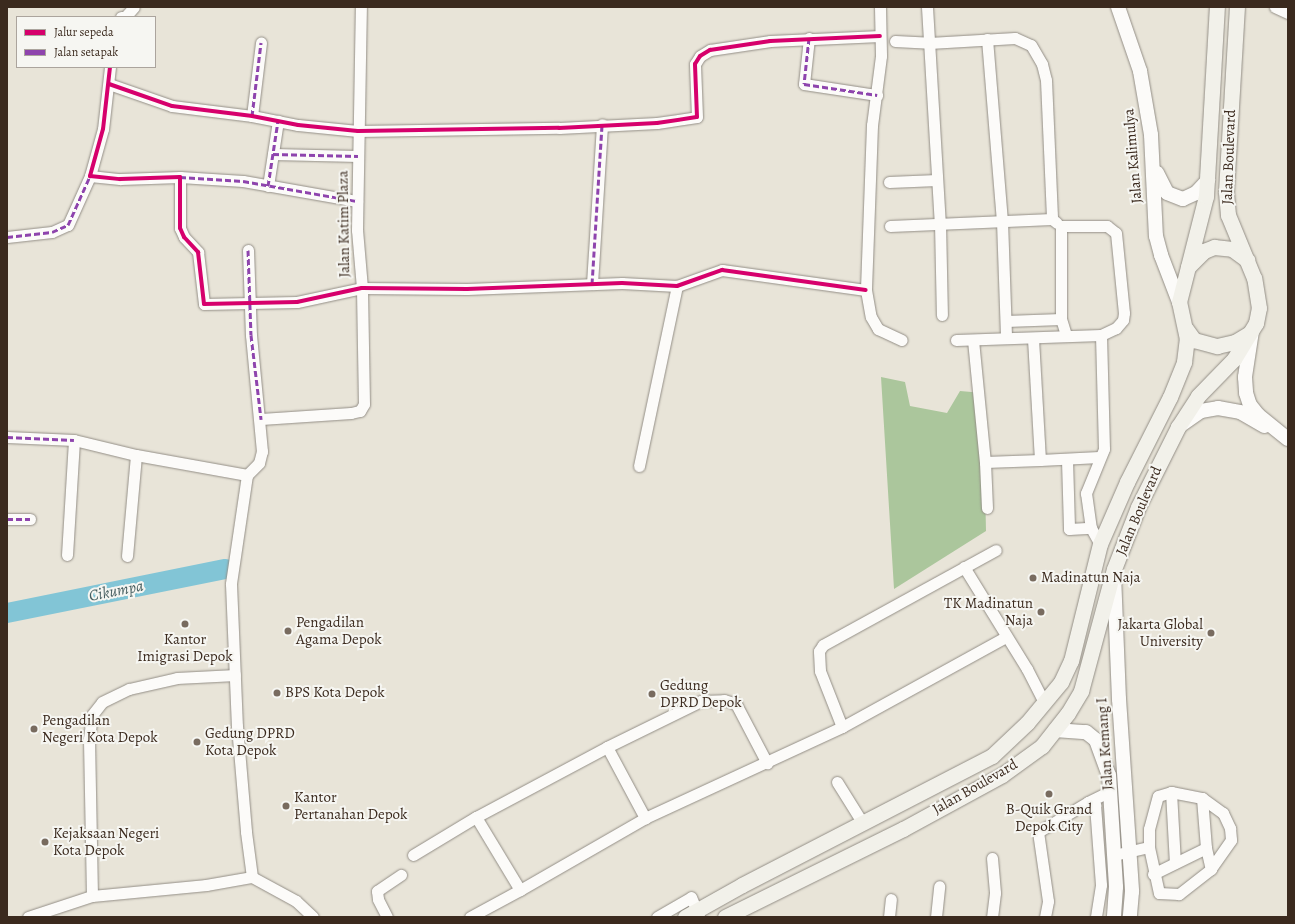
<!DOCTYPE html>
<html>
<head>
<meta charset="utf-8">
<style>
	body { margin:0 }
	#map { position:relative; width:1295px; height:924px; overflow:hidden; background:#e8e4d8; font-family:Alegreya,serif }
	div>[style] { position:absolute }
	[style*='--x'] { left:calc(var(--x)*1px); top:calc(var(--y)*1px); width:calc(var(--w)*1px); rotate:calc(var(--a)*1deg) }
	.forest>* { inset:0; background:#abc69c }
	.river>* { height:20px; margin:-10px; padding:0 10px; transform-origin:10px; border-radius:10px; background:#82c5d6 }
	.roads { filter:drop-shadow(0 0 1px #938e86) drop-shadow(0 0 1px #938e86) }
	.minor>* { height:11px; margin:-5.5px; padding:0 5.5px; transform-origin:5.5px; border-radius:5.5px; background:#fcfbf9 }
	.tertiary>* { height:14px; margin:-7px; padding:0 7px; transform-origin:7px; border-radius:7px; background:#fcfbf9 }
	.secondary>* { height:15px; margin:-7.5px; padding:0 7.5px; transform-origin:7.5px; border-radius:7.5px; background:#f2f1ea }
	.quiet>* { height:3px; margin-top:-1.5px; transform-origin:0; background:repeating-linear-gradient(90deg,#8e44ad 0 6px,transparent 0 9px) }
	.cycleway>* { height:4px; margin:-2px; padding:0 2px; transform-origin:2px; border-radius:2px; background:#d6006c }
	.dots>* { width:11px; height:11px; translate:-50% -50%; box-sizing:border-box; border:2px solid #f6f6f2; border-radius:50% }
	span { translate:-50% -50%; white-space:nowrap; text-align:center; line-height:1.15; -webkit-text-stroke:4px #f6f6f2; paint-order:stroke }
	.street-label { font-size:15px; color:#3b2a1e }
	.poi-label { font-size:15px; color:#3b2a1e }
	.left { translate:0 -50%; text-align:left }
	.right { translate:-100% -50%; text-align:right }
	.water-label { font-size:16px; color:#445c5e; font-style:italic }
	.frame { position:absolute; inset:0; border:8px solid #3b2a1e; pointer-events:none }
	.legend { position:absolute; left:16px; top:16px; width:140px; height:52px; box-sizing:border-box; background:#f6f6f2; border:1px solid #aba49d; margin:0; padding:5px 7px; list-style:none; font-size:12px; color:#3b2a1e }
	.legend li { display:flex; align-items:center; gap:8px; height:20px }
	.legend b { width:20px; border:1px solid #aba49d }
</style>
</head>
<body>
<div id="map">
	<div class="forest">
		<div style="clip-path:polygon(881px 377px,905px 382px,910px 406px,947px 413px,960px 391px,983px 393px,986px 531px,894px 589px)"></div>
	</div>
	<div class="river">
		<div style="--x:7;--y:613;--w:223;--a:-11.4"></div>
	</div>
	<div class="roads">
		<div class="minor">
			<div style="--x:880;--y:7;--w:49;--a:88.8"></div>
			<div style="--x:881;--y:56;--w:70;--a:97.4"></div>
			<div style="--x:872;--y:125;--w:165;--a:92.1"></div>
			<div style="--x:866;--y:290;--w:27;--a:80"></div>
			<div style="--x:871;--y:317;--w:14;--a:60"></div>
			<div style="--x:878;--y:329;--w:26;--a:25"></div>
			<div style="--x:927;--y:7;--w:216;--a:86.6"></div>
			<div style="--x:940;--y:223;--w:92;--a:88.8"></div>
			<div style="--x:1275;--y:7;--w:14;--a:25"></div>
			<div style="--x:121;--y:17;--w:4;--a:0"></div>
			<div style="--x:125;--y:17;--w:13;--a:-48"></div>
			<div style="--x:809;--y:38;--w:46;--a:96.2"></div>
			<div style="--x:804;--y:84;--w:74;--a:8.6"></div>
			<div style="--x:987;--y:39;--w:183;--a:85.3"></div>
			<div style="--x:1002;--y:221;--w:117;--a:88"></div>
			<div style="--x:895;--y:41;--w:34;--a:3"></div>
			<div style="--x:929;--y:43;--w:86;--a:-3.3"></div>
			<div style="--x:1015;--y:38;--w:17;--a:24"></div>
			<div style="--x:1031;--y:45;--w:22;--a:60"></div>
			<div style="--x:1042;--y:64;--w:16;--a:76"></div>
			<div style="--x:1046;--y:80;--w:139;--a:87.5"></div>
			<div style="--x:110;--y:67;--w:62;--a:96.4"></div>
			<div style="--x:103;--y:129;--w:49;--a:105.5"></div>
			<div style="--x:90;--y:176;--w:30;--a:6"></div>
			<div style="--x:120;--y:179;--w:60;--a:-1.9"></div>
			<div style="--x:180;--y:177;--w:51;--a:90"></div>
			<div style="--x:180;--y:228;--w:10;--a:66"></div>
			<div style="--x:184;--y:237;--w:21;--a:47"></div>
			<div style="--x:198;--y:252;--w:52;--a:83.4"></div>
			<div style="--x:204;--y:304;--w:93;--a:-1.2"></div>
			<div style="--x:297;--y:302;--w:66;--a:-12.2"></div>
			<div style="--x:362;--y:288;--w:105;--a:0.5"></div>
			<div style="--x:467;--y:289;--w:155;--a:-2.2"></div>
			<div style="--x:622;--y:283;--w:55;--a:3.1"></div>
			<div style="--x:677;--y:286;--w:48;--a:-19.6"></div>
			<div style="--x:722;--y:270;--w:145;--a:7.9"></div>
			<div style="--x:109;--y:84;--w:67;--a:19.2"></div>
			<div style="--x:172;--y:106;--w:81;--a:7.1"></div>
			<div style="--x:252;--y:116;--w:47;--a:11.1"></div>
			<div style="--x:298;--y:125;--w:60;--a:5.7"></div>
			<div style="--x:358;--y:131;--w:201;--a:-0.9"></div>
			<div style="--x:559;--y:128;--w:98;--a:-2.9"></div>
			<div style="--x:657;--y:123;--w:40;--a:-8.5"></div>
			<div style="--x:697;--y:117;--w:53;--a:-92.2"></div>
			<div style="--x:695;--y:64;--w:9;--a:-58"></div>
			<div style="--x:700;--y:56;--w:12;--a:-31"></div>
			<div style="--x:710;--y:50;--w:61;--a:-8.5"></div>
			<div style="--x:770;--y:41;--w:110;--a:-2.6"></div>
			<div style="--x:252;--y:116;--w:74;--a:-83"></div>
			<div style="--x:273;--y:154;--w:85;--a:1.3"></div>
			<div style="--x:180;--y:177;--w:63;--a:3.6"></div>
			<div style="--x:243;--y:181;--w:116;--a:10"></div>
			<div style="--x:889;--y:182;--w:48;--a:-2.4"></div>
			<div style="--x:268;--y:186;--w:66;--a:-81.3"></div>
			<div style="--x:890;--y:226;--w:162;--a:-2.5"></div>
			<div style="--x:1052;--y:219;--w:6;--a:39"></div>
			<div style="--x:7;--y:237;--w:45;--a:-6.3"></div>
			<div style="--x:52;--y:232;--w:17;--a:-24"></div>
			<div style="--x:68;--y:225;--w:54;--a:-65.8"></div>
			<div style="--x:248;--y:250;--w:85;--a:88"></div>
			<div style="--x:251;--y:335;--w:117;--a:84.6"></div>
			<div style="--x:262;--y:451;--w:12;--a:104"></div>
			<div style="--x:259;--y:463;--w:17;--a:135"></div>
			<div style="--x:247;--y:475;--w:110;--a:98.4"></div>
			<div style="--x:231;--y:584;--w:142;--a:87.6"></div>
			<div style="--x:237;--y:726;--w:106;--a:85.1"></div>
			<div style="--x:246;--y:832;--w:45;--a:82.4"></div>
			<div style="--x:252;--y:877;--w:50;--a:28.6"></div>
			<div style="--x:296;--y:901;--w:23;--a:43"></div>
			<div style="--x:592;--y:284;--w:160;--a:-86.4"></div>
			<div style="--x:1006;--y:321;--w:55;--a:-2.1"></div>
			<div style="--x:1066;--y:335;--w:17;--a:-107"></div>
			<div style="--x:1061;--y:319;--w:93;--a:-90"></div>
			<div style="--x:1061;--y:226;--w:46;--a:0"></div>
			<div style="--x:1107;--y:226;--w:11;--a:38"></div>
			<div style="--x:1116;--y:233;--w:80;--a:84.3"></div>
			<div style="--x:1124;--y:313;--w:7;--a:98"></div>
			<div style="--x:1123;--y:320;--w:11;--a:131"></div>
			<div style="--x:1116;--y:328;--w:17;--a:155"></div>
			<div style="--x:956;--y:340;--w:145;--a:-2"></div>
			<div style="--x:1101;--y:335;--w:114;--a:88.5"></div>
			<div style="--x:1104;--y:449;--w:48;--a:112.2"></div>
			<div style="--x:1086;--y:493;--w:35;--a:82"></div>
			<div style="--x:1091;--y:528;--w:18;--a:61"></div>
			<div style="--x:973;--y:340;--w:123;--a:84.4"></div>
			<div style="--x:985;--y:462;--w:46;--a:87.5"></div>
			<div style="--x:261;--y:419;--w:90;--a:-3.8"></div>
			<div style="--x:351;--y:413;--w:9;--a:-13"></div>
			<div style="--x:360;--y:411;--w:8;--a:-60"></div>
			<div style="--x:364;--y:404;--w:116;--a:-91"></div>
			<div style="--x:362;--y:288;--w:58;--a:-94.9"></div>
			<div style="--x:357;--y:230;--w:223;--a:-89"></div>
			<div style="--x:7;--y:437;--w:67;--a:2.6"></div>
			<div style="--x:74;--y:440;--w:64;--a:13.6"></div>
			<div style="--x:136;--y:455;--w:113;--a:10.2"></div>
			<div style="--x:1040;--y:460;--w:59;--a:-2.9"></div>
			<div style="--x:1067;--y:460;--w:69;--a:88.3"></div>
			<div style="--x:1069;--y:529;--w:22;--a:-3"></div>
			<div style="--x:985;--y:462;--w:55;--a:-2.1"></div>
			<div style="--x:1040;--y:460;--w:122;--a:-93.3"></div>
			<div style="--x:639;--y:466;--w:184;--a:-78.1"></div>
			<div style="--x:7;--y:519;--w:23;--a:0"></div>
			<div style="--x:67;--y:555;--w:115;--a:-86.5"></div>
			<div style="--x:127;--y:556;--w:101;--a:-84.9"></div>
			<div style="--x:964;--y:567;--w:120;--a:58.3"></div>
			<div style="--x:1027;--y:669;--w:38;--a:63"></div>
			<div style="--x:842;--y:727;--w:60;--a:-111.4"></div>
			<div style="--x:820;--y:671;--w:20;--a:-93"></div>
			<div style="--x:819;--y:651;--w:7;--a:-56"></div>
			<div style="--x:823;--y:645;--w:197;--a:-28.8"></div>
			<div style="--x:607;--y:747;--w:81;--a:61.8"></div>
			<div style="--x:645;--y:818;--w:217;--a:-24.8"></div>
			<div style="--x:842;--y:727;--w:187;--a:-28.8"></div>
			<div style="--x:837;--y:782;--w:47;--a:58"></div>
			<div style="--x:1171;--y:792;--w:32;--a:11"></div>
			<div style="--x:1202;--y:798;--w:26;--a:36"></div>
			<div style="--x:1223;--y:813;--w:17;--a:65"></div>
			<div style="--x:1230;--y:828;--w:12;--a:85"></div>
			<div style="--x:1231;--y:840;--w:35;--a:125"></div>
			<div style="--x:1211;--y:869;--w:41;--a:142"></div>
			<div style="--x:1179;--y:894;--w:20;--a:-177"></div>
			<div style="--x:1159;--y:893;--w:47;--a:-102.3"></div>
			<div style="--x:1149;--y:847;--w:18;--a:-90"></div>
			<div style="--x:1149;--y:829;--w:34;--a:-75"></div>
			<div style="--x:1158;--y:796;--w:14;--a:-17"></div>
			<div style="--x:1171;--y:792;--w:71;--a:86.8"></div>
			<div style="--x:1202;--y:798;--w:50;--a:85.4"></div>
			<div style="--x:1206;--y:848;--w:22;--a:77"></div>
			<div style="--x:1088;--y:802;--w:25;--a:-26"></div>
			<div style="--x:413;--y:855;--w:74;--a:-31.1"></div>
			<div style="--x:476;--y:817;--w:149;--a:-28.1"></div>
			<div style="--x:607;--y:747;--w:105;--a:-26.1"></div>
			<div style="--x:701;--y:701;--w:23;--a:-2"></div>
			<div style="--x:724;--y:700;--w:13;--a:18"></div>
			<div style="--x:736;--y:704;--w:67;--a:62.3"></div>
			<div style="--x:1114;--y:855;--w:36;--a:-13"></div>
			<div style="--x:992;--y:858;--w:35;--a:85"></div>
			<div style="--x:995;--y:893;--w:24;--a:97"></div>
			<div style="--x:1153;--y:874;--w:59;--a:-26.1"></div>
			<div style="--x:520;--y:890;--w:144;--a:-29.9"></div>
			<div style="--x:92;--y:896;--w:157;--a:-91.1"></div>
			<div style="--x:89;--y:739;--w:24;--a:-83"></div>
			<div style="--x:92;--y:715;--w:16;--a:-52"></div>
			<div style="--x:102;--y:702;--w:30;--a:-26"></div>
			<div style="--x:129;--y:689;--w:49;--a:-12.9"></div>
			<div style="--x:177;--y:678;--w:58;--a:-3"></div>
			<div style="--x:28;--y:917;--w:67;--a:-18.2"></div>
			<div style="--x:92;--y:896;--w:115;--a:-5.5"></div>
			<div style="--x:206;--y:885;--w:47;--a:-9.9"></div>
			<div style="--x:387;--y:917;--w:20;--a:-117"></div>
			<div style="--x:378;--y:899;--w:8;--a:-97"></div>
			<div style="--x:377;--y:891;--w:29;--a:-34"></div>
			<div style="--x:470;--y:917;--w:57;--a:-28.4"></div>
			<div style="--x:520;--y:890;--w:85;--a:-121.1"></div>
			<div style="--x:657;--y:917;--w:39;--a:-30"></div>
			<div style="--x:691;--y:897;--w:22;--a:68"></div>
			<div style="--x:889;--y:917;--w:18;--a:-84"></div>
			<div style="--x:936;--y:917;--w:31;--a:-84"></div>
			<div style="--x:1045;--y:917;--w:16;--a:-79"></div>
			<div style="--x:1048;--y:901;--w:70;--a:-98.2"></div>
			<div style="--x:1038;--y:832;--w:58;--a:-31"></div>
			<div style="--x:1088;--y:802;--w:8;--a:23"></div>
			<div style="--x:1095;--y:805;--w:80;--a:85.7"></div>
			<div style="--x:1101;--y:885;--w:32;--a:99"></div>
		</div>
		<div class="tertiary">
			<div style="--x:1118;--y:7;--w:68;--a:71"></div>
			<div style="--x:1140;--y:71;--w:65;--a:80.2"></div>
			<div style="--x:1151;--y:135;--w:101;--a:87.2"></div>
			<div style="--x:1156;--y:236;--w:20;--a:75"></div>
			<div style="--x:1161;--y:255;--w:50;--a:69"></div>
			<div style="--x:1157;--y:173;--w:22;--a:63"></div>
			<div style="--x:1167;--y:193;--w:17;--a:21"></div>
			<div style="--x:1183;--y:199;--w:14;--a:-25"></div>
			<div style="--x:1196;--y:193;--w:18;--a:-47"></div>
			<div style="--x:1252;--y:331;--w:47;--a:98.7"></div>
			<div style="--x:1245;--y:377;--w:16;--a:86"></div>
			<div style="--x:1246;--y:393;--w:13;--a:72"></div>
			<div style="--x:1250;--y:405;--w:13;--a:51"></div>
			<div style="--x:1258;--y:415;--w:38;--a:39"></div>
			<div style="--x:1178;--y:427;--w:28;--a:-35"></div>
			<div style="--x:1201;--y:411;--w:17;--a:-10"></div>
			<div style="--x:1218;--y:408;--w:22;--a:10"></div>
			<div style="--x:1240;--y:412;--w:28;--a:30"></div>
			<div style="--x:1114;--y:575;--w:124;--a:87.7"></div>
			<div style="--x:1119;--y:699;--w:193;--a:86.1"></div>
			<div style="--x:1132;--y:892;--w:25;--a:95"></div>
			<div style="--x:1055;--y:730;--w:31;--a:4"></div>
			<div style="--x:1086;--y:732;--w:13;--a:39"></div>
			<div style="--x:1096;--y:740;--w:37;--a:70"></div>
			<div style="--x:1109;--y:775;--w:112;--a:86.4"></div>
			<div style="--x:1116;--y:887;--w:30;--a:94"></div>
		</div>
		<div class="secondary">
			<div style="--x:1188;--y:267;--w:23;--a:-45"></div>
			<div style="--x:1204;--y:251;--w:11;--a:-22"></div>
			<div style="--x:1214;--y:247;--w:18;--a:6"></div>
			<div style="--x:1232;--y:249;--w:19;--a:36"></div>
			<div style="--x:1186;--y:329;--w:14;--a:54"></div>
			<div style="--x:1194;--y:340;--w:24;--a:15"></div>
			<div style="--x:1217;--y:346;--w:18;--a:-13"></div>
			<div style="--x:1235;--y:342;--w:17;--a:-31"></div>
			<div style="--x:685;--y:917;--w:65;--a:-29.3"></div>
			<div style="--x:742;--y:885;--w:281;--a:-27.3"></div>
			<div style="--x:992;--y:756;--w:48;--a:-43.3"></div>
			<div style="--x:1027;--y:723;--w:53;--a:-50.3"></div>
			<div style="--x:1061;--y:682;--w:23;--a:-65"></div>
			<div style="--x:1071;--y:661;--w:121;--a:-76.1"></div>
			<div style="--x:1100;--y:544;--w:68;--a:-66.5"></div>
			<div style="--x:1127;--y:482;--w:95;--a:-63.2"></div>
			<div style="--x:1170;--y:397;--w:38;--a:-68"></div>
			<div style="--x:1184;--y:362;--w:23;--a:-83"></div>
			<div style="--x:1187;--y:339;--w:38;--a:-102"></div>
			<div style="--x:1179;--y:302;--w:109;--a:-75.7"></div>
			<div style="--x:1206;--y:196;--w:189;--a:-86.7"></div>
			<div style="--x:725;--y:917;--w:199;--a:-26.3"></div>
			<div style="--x:903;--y:829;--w:113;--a:-28.6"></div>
			<div style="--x:1002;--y:775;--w:49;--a:-35.9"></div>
			<div style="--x:1042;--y:746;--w:42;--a:-51.8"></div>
			<div style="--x:1068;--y:713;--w:26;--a:-59"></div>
			<div style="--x:1081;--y:691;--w:126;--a:-74.9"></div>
			<div style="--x:1114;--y:569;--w:66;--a:-68.8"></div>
			<div style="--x:1138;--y:507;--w:89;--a:-63.4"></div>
			<div style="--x:1178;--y:427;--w:37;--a:-57"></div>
			<div style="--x:1198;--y:396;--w:52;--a:-45.8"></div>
			<div style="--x:1234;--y:359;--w:42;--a:-58.6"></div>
			<div style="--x:1256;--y:323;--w:15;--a:-79"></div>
			<div style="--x:1259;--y:308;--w:30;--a:-99"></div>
			<div style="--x:1254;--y:278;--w:68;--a:-112.4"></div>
			<div style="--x:1228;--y:215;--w:24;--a:-95"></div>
			<div style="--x:1226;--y:191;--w:184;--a:-86.6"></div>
		</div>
	</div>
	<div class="quiet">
		<div style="--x:809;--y:38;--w:46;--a:96.2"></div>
		<div style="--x:804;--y:84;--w:74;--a:8.6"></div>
		<div style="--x:252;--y:116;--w:74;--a:-83"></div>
		<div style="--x:273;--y:154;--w:85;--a:1.3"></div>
		<div style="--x:180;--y:177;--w:63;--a:3.6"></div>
		<div style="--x:243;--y:181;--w:116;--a:10"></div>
		<div style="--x:268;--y:186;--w:66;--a:-81.3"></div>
		<div style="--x:7;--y:237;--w:45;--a:-6.3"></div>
		<div style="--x:52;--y:232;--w:17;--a:-24"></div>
		<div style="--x:68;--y:225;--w:54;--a:-65.8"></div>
		<div style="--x:248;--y:250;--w:85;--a:88"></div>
		<div style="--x:251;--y:335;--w:85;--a:83.2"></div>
		<div style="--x:592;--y:284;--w:160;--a:-86.4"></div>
		<div style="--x:7;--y:437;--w:67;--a:2.6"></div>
		<div style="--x:7;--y:519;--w:23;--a:0"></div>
	</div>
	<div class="cycleway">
		<div style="--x:110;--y:67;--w:62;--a:96.4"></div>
		<div style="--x:103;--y:129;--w:49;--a:105.5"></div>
		<div style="--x:90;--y:176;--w:30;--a:6"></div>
		<div style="--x:120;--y:179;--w:60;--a:-1.9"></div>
		<div style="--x:180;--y:177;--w:51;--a:90"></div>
		<div style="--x:180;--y:228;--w:10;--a:66"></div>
		<div style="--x:184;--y:237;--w:21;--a:47"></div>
		<div style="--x:198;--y:252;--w:52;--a:83.4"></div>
		<div style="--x:204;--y:304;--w:93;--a:-1.2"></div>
		<div style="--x:297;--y:302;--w:66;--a:-12.2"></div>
		<div style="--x:362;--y:288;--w:105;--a:0.5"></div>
		<div style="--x:467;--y:289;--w:155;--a:-2.2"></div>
		<div style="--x:622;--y:283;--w:55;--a:3.1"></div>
		<div style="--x:677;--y:286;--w:48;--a:-19.6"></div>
		<div style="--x:722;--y:270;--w:145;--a:7.9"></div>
		<div style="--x:109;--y:84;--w:67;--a:19.2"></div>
		<div style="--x:172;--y:106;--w:81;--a:7.1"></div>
		<div style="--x:252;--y:116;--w:47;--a:11.1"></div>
		<div style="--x:298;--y:125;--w:60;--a:5.7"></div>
		<div style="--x:358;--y:131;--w:201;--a:-0.9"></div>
		<div style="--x:559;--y:128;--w:98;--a:-2.9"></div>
		<div style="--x:657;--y:123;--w:40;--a:-8.5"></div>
		<div style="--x:697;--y:117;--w:53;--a:-92.2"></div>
		<div style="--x:695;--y:64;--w:9;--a:-58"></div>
		<div style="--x:700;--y:56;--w:12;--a:-31"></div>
		<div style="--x:710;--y:50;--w:61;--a:-8.5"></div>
		<div style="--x:770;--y:41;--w:110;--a:-2.6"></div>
	</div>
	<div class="dots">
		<div style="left:1033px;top:578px;background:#786b5f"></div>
		<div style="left:1041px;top:612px;background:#786b5f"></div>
		<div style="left:185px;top:624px;background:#786b5f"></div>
		<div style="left:288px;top:631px;background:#786b5f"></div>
		<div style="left:1211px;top:633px;background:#786b5f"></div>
		<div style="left:277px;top:693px;background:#786b5f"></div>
		<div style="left:652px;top:694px;background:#786b5f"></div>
		<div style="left:34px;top:729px;background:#786b5f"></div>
		<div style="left:197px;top:742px;background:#786b5f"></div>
		<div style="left:1049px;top:794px;background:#786b5f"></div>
		<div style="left:286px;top:806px;background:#786b5f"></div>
		<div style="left:45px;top:842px;background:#786b5f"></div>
	</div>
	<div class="street-label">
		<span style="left:1133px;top:156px;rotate:-95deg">Jalan Kalimulya</span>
		<span style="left:1229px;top:157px;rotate:-88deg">Jalan Boulevard</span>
		<span style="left:344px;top:224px;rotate:-91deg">Jalan Katim Plaza</span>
		<span style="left:1139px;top:511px;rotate:-67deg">Jalan Boulevard</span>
		<span style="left:1105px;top:744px;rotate:-94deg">Jalan Kemang I</span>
		<span style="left:975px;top:787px;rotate:-30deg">Jalan Boulevard</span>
	</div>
	<div class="poi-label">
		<span class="left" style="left:1041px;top:578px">Madinatun Naja</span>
		<span class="right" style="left:1033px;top:612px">TK Madinatun<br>Naja</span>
		<span class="left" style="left:296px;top:631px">Pengadilan<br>Agama Depok</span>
		<span class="right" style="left:1203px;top:633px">Jakarta Global<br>University</span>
		<span style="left:185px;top:648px">Kantor<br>Imigrasi Depok</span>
		<span class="left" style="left:660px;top:694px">Gedung<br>DPRD Depok</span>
		<span class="left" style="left:285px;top:693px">BPS Kota Depok</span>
		<span class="left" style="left:42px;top:729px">Pengadilan<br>Negeri Kota Depok</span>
		<span class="left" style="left:205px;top:742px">Gedung DPRD<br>Kota Depok</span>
		<span class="left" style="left:294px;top:806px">Kantor<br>Pertanahan Depok</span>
		<span style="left:1049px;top:818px">B-Quik Grand<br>Depok City</span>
		<span class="left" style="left:53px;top:842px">Kejaksaan Negeri<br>Kota Depok</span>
	</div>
	<div class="water-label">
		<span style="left:116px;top:591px;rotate:-11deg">Cikumpa</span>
	</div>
	<div class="frame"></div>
	<ul class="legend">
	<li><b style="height:5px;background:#d6006c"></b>Jalur sepeda</li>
	<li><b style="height:5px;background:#8e44ad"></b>Jalan setapak</li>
	</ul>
</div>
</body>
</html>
